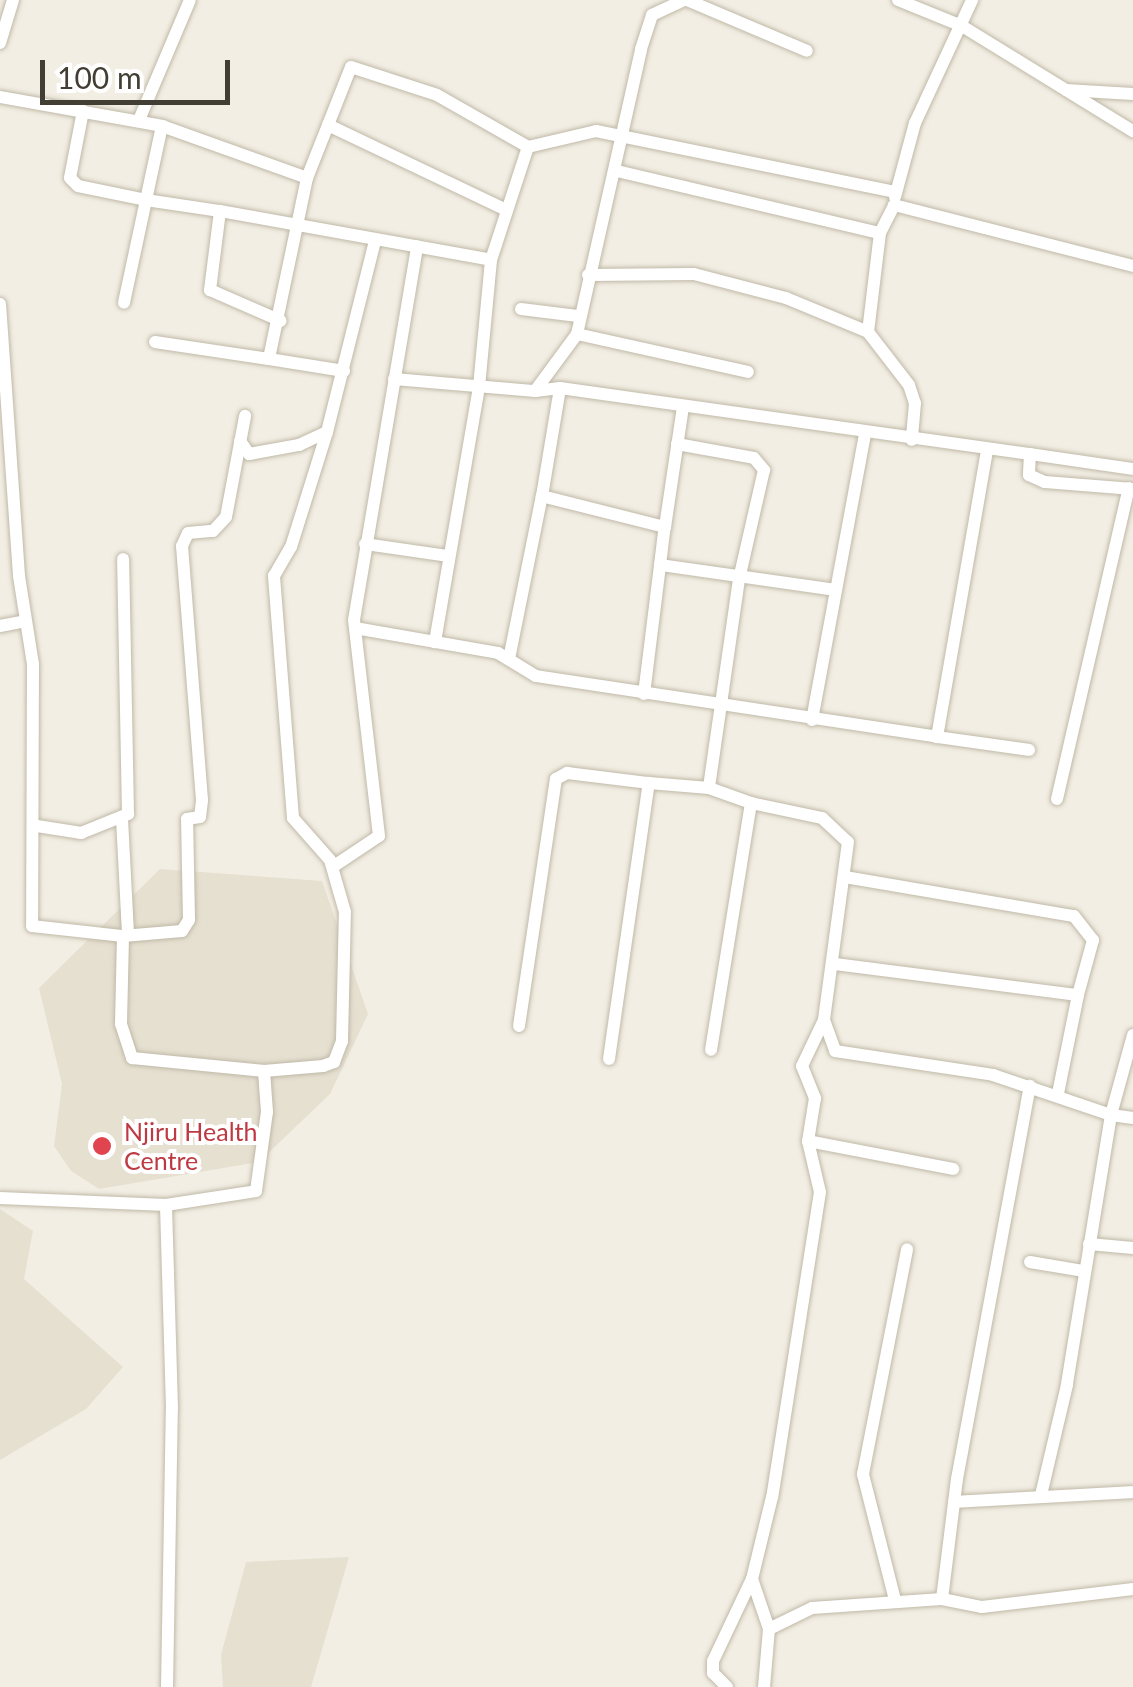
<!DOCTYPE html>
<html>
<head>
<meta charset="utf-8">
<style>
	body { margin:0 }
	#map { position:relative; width:1133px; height:1687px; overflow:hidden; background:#f2eee3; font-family:Lato,sans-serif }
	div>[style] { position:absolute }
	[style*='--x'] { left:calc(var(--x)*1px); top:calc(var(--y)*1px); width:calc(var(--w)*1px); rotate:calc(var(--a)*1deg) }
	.residential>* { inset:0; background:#e6e0d1 }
	.roads { filter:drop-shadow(0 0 2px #c0b9a8) drop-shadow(0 0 2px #c0b9a8) }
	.street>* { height:12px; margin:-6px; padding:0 6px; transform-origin:6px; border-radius:6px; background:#fff }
	.dots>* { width:28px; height:28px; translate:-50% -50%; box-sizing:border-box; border:5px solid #fff; border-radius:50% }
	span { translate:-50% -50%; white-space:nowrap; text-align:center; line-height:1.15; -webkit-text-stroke:8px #fff; paint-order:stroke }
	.health-label { font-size:25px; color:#be3a42 }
	.left { translate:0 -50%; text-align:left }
	.scale { position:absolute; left:40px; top:60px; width:190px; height:45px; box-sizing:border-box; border:5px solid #433e33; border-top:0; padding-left:12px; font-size:30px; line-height:35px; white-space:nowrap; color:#433e33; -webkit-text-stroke:8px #fff; paint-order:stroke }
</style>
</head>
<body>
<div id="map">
	<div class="residential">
		<div style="clip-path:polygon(160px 869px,322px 881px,368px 1014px,330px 1094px,259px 1162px,99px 1189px,71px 1171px,54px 1146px,62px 1084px,39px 988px)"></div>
		<div style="clip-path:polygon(0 1209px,33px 1231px,24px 1279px,123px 1367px,86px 1409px,0 1460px)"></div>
		<div style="clip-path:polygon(349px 1557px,311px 1687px,223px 1687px,221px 1655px,246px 1562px)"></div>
	</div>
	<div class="roads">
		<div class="street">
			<div style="--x:687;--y:0;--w:130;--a:23"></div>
			<div style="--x:898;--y:0;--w:69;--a:22.1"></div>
			<div style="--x:962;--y:26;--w:201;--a:31.6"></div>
			<div style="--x:0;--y:43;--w:45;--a:-73.2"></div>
			<div style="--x:1066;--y:90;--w:67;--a:3.4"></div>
			<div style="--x:0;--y:97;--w:165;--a:10.1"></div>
			<div style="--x:162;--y:126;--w:154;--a:19.7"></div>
			<div style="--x:307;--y:178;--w:185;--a:101.9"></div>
			<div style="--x:269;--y:359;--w:76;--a:9.1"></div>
			<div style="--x:83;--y:111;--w:68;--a:101"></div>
			<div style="--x:70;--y:178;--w:11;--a:45"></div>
			<div style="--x:78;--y:186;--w:69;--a:11.6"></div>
			<div style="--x:146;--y:200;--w:105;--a:102.1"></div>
			<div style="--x:139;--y:120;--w:130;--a:-67"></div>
			<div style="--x:328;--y:125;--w:195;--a:25.5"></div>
			<div style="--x:162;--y:126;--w:76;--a:102.2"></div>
			<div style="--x:146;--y:200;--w:75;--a:8.5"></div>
			<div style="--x:220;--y:211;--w:80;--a:97.2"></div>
			<div style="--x:210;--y:290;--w:77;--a:23.6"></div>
			<div style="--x:617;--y:171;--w:270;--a:13.3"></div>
			<div style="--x:307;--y:178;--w:119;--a:-68.4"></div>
			<div style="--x:351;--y:67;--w:90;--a:18"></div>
			<div style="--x:437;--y:95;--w:105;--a:29.7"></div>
			<div style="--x:528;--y:147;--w:70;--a:-13.2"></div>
			<div style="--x:596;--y:131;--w:306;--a:11.5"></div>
			<div style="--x:895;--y:197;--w:77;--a:-74.9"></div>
			<div style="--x:915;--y:123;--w:136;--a:-65.1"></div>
			<div style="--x:220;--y:211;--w:275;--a:10.2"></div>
			<div style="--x:491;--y:260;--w:128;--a:95.4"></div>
			<div style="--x:479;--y:387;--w:259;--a:99.8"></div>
			<div style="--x:491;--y:260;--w:119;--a:-71.9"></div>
			<div style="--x:588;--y:275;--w:106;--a:-0.5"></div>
			<div style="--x:694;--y:274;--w:95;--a:14.6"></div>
			<div style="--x:786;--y:298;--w:89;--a:22.5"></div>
			<div style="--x:868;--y:332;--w:67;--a:52.3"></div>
			<div style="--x:909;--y:385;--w:19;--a:72"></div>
			<div style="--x:915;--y:403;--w:37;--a:95"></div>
			<div style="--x:0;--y:304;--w:273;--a:86"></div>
			<div style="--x:19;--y:576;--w:89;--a:81"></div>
			<div style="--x:33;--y:664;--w:262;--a:90.2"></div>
			<div style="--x:32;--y:926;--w:92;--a:6.3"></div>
			<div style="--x:123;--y:936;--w:88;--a:91.3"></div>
			<div style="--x:121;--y:1024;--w:36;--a:72"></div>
			<div style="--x:132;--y:1058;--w:133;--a:5.6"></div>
			<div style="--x:264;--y:1071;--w:59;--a:-4.8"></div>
			<div style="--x:323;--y:1066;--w:12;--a:-20"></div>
			<div style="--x:334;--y:1062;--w:22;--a:-69"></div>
			<div style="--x:342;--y:1041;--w:129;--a:-88.7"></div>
			<div style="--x:345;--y:912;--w:54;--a:-106.1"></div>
			<div style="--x:330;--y:860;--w:56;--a:-131.4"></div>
			<div style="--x:293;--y:818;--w:243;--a:-94.5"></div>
			<div style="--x:274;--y:576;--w:34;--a:-60"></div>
			<div style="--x:291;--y:547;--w:121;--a:-72.6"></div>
			<div style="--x:327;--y:432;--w:197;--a:-75.9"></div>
			<div style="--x:521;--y:309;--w:57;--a:7"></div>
			<div style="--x:868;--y:332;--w:100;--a:-83.1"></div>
			<div style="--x:880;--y:233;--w:31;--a:-63"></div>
			<div style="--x:894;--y:205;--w:247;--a:14.3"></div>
			<div style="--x:577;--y:334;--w:175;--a:12.5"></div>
			<div style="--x:155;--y:342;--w:115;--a:8.5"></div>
			<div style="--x:394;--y:379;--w:142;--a:4.9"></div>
			<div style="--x:560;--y:388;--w:25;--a:173"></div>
			<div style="--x:535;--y:391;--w:71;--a:-53.6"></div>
			<div style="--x:577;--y:334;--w:292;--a:-77.3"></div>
			<div style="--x:641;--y:49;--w:36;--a:-72"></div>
			<div style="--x:652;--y:15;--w:35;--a:-25"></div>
			<div style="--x:240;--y:441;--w:16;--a:55"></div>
			<div style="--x:249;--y:454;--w:51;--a:-10.2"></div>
			<div style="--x:299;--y:445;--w:31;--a:-25"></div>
			<div style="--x:677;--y:444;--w:78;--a:10.3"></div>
			<div style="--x:754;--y:458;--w:16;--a:50"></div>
			<div style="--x:764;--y:470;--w:112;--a:102.9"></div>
			<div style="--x:739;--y:579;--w:211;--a:98.2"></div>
			<div style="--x:1030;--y:454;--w:104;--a:8.3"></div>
			<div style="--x:665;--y:527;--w:122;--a:-81.5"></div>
			<div style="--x:365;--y:544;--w:84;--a:8.2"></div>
			<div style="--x:836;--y:590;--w:178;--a:-171.9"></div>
			<div style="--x:660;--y:565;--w:38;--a:-83"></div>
			<div style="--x:665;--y:527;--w:127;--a:-165.9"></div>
			<div style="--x:542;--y:496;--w:109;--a:-80.5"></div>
			<div style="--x:560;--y:388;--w:475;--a:8"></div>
			<div style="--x:1030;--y:454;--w:21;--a:93"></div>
			<div style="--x:1029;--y:475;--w:17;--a:24"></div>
			<div style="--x:1045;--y:482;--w:88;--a:4.5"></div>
			<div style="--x:0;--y:626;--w:26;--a:-11"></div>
			<div style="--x:355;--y:628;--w:145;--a:9.9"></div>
			<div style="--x:498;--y:653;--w:44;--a:31.2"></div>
			<div style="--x:536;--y:676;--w:406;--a:8.6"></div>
			<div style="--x:937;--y:737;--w:291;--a:-80.1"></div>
			<div style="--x:509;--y:659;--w:166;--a:-78.6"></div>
			<div style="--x:644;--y:694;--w:130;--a:-82.9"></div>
			<div style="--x:812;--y:720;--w:291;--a:-79.5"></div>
			<div style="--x:937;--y:737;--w:93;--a:8"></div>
			<div style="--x:1057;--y:799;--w:319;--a:-77"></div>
			<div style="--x:751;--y:803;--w:73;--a:11.9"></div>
			<div style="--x:822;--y:818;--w:35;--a:43"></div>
			<div style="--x:848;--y:842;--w:180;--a:97.7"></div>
			<div style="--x:824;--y:1020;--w:33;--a:70"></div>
			<div style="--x:835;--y:1051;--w:160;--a:8.6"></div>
			<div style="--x:993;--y:1075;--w:125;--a:18.7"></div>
			<div style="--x:1111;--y:1115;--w:274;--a:99.3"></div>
			<div style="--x:1067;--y:1385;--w:113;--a:103.3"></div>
			<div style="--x:122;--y:819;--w:116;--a:87"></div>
			<div style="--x:37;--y:826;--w:45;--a:9"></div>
			<div style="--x:81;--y:833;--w:51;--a:-22"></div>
			<div style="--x:128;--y:814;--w:255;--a:-91.1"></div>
			<div style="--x:334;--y:866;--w:54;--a:-33.7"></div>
			<div style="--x:379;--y:836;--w:217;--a:-96.6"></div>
			<div style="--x:354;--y:620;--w:379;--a:-80.4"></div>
			<div style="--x:845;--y:877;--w:232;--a:9.7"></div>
			<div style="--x:1074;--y:916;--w:31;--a:52"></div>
			<div style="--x:1093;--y:940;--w:57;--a:105.3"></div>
			<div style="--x:123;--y:936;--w:59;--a:-4.8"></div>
			<div style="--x:182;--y:931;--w:13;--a:-58"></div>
			<div style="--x:189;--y:920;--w:101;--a:-91.1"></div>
			<div style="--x:187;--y:819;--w:13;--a:-9"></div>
			<div style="--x:200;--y:817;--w:17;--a:-83"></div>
			<div style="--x:202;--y:800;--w:255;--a:-94.5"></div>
			<div style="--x:182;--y:546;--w:14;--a:-65"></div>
			<div style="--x:188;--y:533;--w:25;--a:-5"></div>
			<div style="--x:213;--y:531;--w:19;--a:-47"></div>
			<div style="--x:226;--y:517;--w:103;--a:-79.3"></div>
			<div style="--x:835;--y:964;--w:245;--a:7.3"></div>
			<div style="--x:1078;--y:995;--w:100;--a:101.5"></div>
			<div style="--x:824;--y:1020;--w:51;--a:115.6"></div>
			<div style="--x:802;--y:1066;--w:35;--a:68"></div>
			<div style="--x:815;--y:1098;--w:44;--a:99.2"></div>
			<div style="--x:808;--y:1141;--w:52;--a:76.8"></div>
			<div style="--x:820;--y:1192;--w:309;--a:98.9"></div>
			<div style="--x:772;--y:1497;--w:84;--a:103.7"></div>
			<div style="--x:752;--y:1579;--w:53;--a:71.2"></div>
			<div style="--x:769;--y:1629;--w:48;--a:-26"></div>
			<div style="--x:812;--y:1608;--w:130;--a:-4"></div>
			<div style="--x:942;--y:1599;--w:41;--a:11.3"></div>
			<div style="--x:982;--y:1607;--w:152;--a:-6.8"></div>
			<div style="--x:519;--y:1026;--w:250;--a:-81.5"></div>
			<div style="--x:556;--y:779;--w:13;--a:-29"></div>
			<div style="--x:567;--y:773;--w:83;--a:7"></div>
			<div style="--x:1133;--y:1035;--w:83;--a:105.4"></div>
			<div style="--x:1111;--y:1115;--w:22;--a:8"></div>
			<div style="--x:609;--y:1059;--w:279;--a:-81.8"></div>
			<div style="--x:649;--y:783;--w:60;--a:4.8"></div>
			<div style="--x:709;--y:788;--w:45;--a:19.7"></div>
			<div style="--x:751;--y:803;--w:250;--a:99.2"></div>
			<div style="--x:808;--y:1141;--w:148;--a:10.9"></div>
			<div style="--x:0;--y:1198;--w:166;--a:2.4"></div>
			<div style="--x:1089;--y:1244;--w:44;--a:5.2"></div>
			<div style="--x:1030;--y:1262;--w:55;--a:9.5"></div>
			<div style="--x:954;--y:1502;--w:179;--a:-3.2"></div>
			<div style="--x:942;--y:1599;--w:121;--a:-82.9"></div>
			<div style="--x:957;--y:1479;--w:400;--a:-79.5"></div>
			<div style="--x:895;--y:1600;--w:130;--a:-104.3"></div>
			<div style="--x:863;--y:1474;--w:229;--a:-78.9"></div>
			<div style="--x:167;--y:1687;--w:279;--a:-89"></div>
			<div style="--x:172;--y:1408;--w:203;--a:-91.7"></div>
			<div style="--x:166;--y:1205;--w:91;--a:-8.8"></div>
			<div style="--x:256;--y:1191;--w:80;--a:-82.1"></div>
			<div style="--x:267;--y:1112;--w:41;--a:-94.2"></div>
			<div style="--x:727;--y:1687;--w:20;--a:-135"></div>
			<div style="--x:713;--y:1673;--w:12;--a:-90"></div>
			<div style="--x:713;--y:1661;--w:91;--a:-64.6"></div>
			<div style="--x:764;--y:1687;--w:58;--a:-85.1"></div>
		</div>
	</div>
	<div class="dots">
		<div style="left:102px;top:1146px;background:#e0444e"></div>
	</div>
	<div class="health-label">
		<span class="left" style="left:124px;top:1146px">Njiru Health<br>Centre</span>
	</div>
	<div class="scale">100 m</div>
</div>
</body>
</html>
